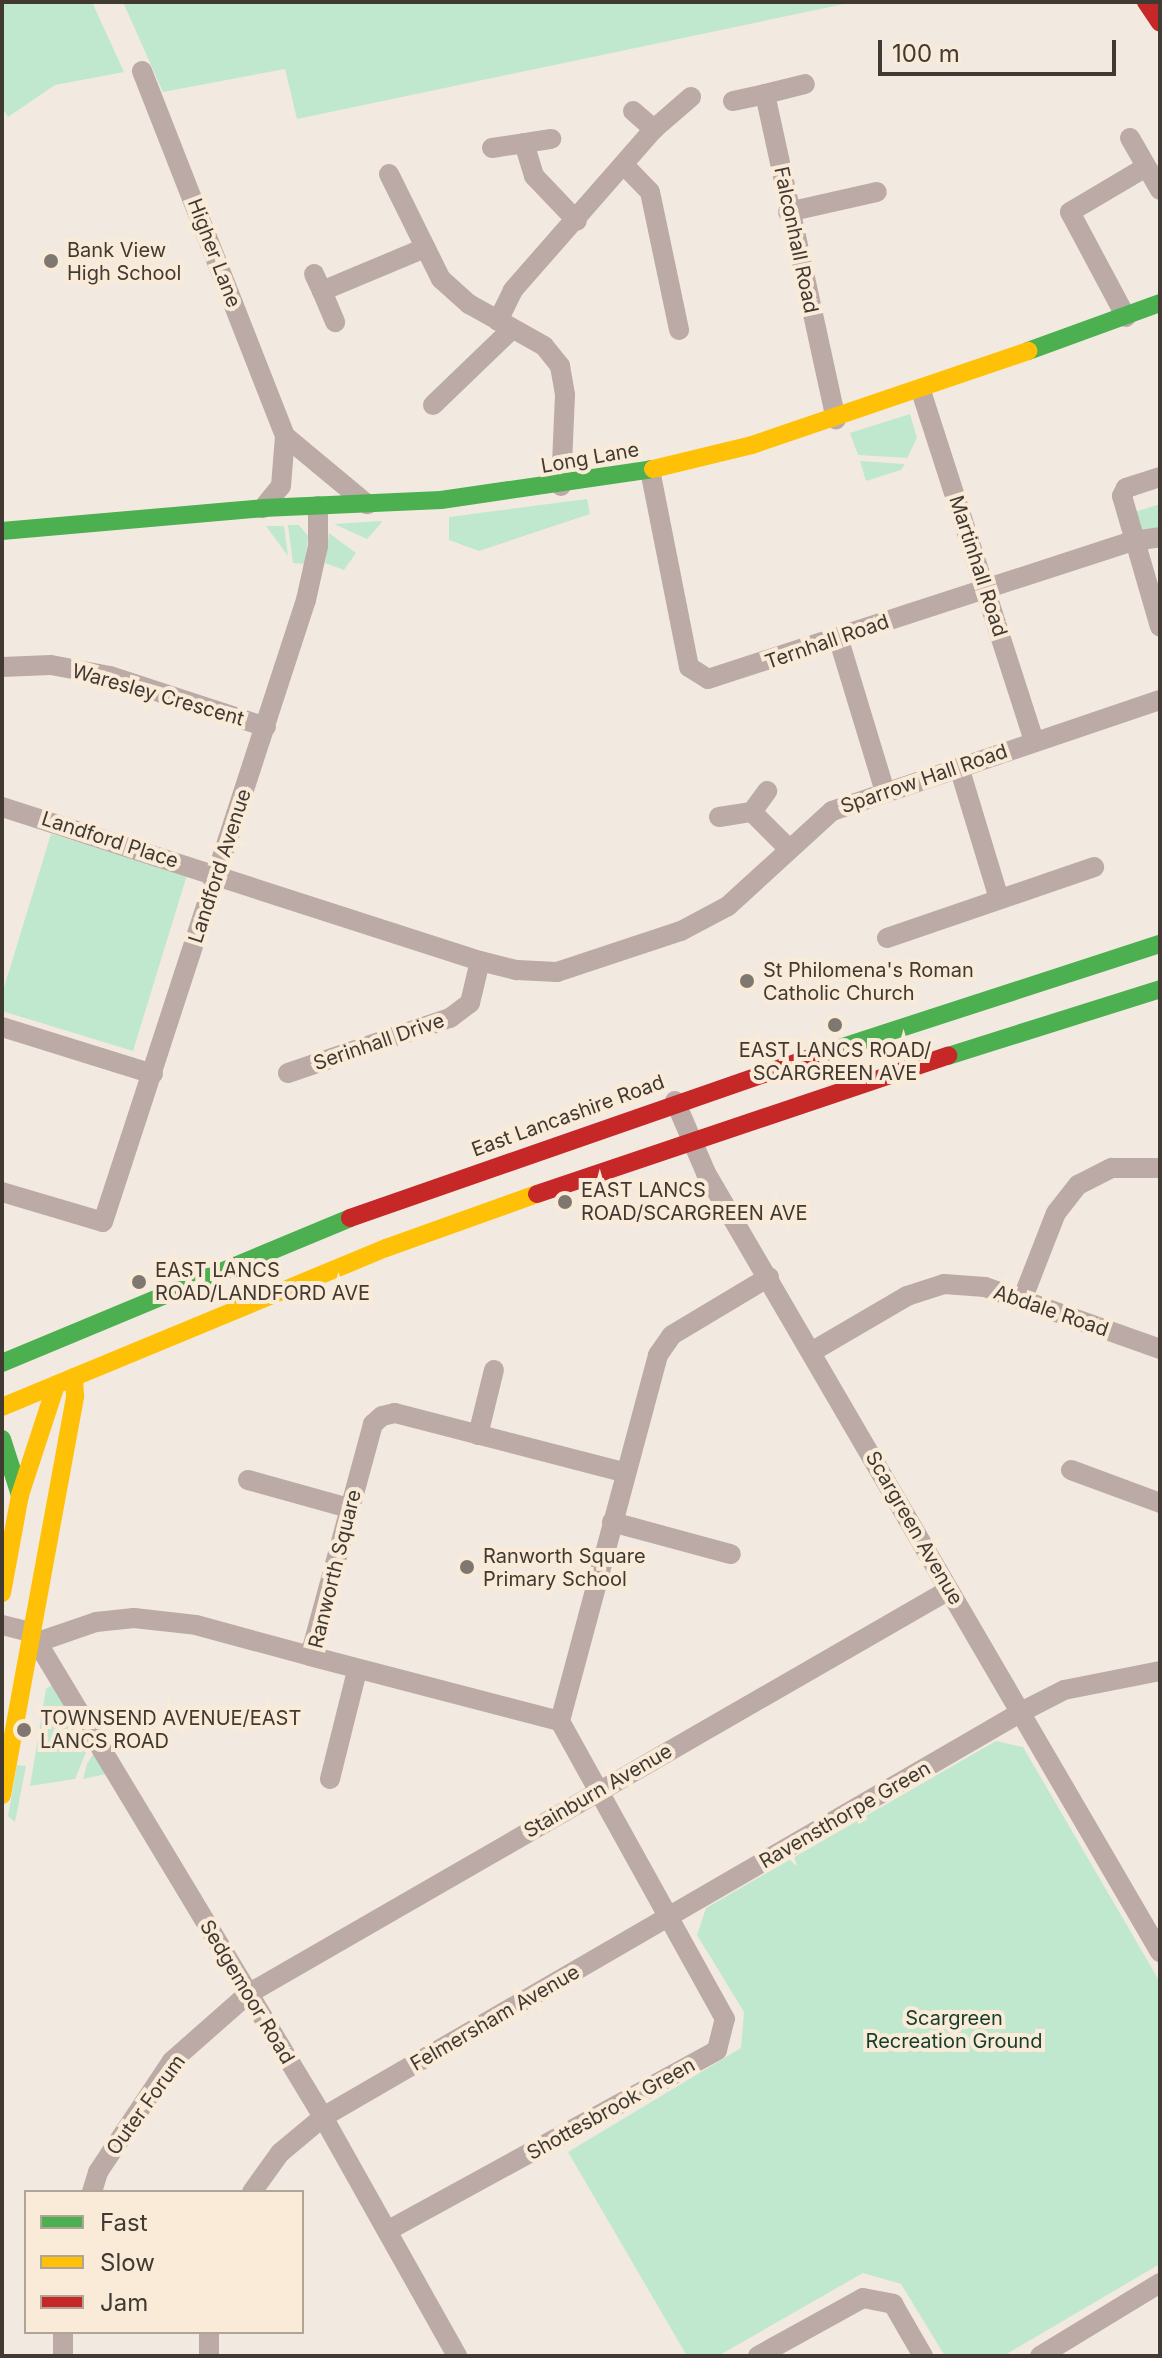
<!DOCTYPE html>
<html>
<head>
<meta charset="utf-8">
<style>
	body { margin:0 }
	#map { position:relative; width:1162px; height:2358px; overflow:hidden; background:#f2eae0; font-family:Inter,sans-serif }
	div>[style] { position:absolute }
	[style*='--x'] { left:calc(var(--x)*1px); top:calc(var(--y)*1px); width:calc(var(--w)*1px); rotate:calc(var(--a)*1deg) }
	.green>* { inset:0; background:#c0e8ce }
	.street>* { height:20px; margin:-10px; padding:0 10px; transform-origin:10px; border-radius:10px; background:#bcaaa7 }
	.fast>* { height:18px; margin:-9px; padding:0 9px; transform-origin:9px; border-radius:9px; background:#4caf50 }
	.slow>* { height:18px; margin:-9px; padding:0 9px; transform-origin:9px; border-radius:9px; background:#ffc107 }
	.jam>* { height:18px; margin:-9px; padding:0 9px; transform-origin:9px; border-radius:9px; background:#c62828 }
	.dots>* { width:22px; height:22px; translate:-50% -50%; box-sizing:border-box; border:4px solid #faebd8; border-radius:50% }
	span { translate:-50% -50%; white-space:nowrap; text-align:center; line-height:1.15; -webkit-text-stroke:8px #faebd8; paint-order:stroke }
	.street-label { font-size:20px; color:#403a33 }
	.poi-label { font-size:20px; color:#403a33 }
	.left { translate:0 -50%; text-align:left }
	.park-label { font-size:20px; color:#143e2c }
	.frame { position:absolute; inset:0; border:4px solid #403a33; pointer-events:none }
	.legend { position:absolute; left:24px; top:2190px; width:280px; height:144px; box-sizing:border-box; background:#faebd8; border:2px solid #b0a496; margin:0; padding:10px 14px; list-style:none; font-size:24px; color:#403a33 }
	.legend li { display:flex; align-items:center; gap:16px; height:40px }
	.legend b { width:40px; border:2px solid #b0a496 }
	.scale { position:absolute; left:878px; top:40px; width:238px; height:36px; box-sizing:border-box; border:4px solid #403a33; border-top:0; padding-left:10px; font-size:24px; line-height:28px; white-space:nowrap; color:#403a33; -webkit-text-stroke:6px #faebd8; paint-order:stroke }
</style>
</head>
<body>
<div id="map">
	<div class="green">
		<div style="clip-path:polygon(2px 2px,92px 2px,124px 72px,55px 85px,8px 117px,2px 107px)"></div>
		<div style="clip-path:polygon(123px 2px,854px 2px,297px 119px,285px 69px,163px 92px)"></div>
		<div style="clip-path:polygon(910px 414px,917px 438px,907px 458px,858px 455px,850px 433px)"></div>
		<div style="clip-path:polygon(860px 461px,905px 464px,901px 470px,866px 481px)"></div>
		<div style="clip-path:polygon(587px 499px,590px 514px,479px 551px,449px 540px,449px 517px)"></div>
		<div style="clip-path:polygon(1160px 504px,1160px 530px,1140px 530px,1135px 512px)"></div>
		<div style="clip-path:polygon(382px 522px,367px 539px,334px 524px,381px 521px)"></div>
		<div style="clip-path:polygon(288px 525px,299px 525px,308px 536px,305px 564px,293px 563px)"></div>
		<div style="clip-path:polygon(266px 526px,284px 526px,288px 556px)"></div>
		<div style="clip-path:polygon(329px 533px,356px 553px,344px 570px,325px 563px)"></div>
		<div style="clip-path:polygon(51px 834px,187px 875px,133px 1051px,2px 1011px,2px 994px)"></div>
		<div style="clip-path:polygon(52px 1685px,89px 1745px,75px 1779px,30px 1786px,46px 1689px)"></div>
		<div style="clip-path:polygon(996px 1741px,1023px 1747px,1160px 1982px,1160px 2264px,1003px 2356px,945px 2356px,901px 2284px,863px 2273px,718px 2356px,687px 2356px,568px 2152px,741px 2048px,744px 2012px,697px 1935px,706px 1908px)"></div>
		<div style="clip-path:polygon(94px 1753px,106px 1774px,83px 1779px,87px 1764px)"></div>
		<div style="clip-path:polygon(17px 1765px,26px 1766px,15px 1822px,8px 1816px)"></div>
	</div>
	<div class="street">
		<div style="--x:142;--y:71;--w:392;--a:68.6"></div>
		<div style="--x:765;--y:94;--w:41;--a:-14"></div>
		<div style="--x:733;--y:101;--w:33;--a:-12"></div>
		<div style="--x:765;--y:94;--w:333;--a:77.7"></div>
		<div style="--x:633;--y:111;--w:28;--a:41"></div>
		<div style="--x:1130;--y:138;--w:60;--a:60"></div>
		<div style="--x:524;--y:143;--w:34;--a:73"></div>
		<div style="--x:534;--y:176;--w:62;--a:46.3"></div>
		<div style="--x:492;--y:148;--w:60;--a:-8.7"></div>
		<div style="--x:624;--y:165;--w:37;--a:46"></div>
		<div style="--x:650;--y:192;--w:141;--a:78.1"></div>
		<div style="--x:389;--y:174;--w:117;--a:63.7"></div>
		<div style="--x:441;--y:279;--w:38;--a:42"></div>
		<div style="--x:469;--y:304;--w:86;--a:29.2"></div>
		<div style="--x:544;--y:346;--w:26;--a:51"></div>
		<div style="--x:560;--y:366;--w:29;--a:80"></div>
		<div style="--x:565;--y:395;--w:91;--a:92.5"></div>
		<div style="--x:788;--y:212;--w:91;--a:-12.7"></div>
		<div style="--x:314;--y:274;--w:19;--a:65"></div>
		<div style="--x:322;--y:291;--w:112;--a:-22.7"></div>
		<div style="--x:322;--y:291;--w:34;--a:67"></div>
		<div style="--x:1126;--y:317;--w:119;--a:-118.1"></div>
		<div style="--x:1070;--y:212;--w:88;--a:-30.6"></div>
		<div style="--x:498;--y:321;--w:34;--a:-64"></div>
		<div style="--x:513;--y:290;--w:214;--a:-48.8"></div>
		<div style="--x:654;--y:129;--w:49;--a:-40.9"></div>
		<div style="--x:921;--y:391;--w:368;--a:72.1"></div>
		<div style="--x:433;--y:405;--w:110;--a:-43.9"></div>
		<div style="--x:650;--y:470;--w:201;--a:78.8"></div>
		<div style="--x:689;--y:667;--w:22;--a:32"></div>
		<div style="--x:708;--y:679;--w:447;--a:-18"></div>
		<div style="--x:1133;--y:541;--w:27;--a:-8"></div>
		<div style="--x:1160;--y:477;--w:36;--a:162"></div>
		<div style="--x:1126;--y:488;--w:9;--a:117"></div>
		<div style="--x:1122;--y:496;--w:136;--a:73.8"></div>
		<div style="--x:263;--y:508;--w:28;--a:-51"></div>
		<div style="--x:281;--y:486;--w:50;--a:-85.4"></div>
		<div style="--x:285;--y:436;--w:107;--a:39.7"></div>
		<div style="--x:838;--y:637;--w:162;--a:73.1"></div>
		<div style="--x:2;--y:667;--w:49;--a:-2.3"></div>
		<div style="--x:51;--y:665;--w:60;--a:10.6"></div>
		<div style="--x:110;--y:676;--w:164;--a:18.1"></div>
		<div style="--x:959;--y:767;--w:138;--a:73.1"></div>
		<div style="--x:2;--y:807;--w:502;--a:17.86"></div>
		<div style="--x:480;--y:961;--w:38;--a:14"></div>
		<div style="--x:517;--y:970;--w:40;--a:2.9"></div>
		<div style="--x:557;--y:972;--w:131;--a:-18.3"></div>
		<div style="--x:681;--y:931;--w:53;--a:-28"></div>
		<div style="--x:728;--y:906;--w:141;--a:-42.4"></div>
		<div style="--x:832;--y:811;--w:346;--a:-18.7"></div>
		<div style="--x:752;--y:812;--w:49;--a:45"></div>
		<div style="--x:719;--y:817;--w:33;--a:-9"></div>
		<div style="--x:752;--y:812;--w:26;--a:-54"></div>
		<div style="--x:887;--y:938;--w:219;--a:-18.9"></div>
		<div style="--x:2;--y:1027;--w:158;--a:17.3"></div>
		<div style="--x:288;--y:1073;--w:171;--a:-18.8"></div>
		<div style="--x:450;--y:1018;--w:25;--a:-37"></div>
		<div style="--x:470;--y:1003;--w:43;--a:-76.6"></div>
		<div style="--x:675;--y:1101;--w:78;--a:66.7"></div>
		<div style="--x:706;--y:1173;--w:902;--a:59.77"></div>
		<div style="--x:2;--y:1192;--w:105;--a:16.5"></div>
		<div style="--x:103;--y:1222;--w:654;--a:-71.93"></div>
		<div style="--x:306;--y:600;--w:55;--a:-77.5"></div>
		<div style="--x:318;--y:546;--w:40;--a:-90"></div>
		<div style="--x:1022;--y:1300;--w:93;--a:-68.7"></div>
		<div style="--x:1056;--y:1213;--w:36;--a:-52"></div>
		<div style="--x:1078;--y:1185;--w:38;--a:-27"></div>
		<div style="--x:1112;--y:1168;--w:48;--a:0"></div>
		<div style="--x:813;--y:1351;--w:109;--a:-30.3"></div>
		<div style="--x:907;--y:1296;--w:39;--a:-18"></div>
		<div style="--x:944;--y:1284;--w:41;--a:4.2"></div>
		<div style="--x:985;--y:1287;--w:186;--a:19.5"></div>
		<div style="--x:478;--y:1435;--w:67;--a:-76.2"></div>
		<div style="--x:1071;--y:1470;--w:95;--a:20.3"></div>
		<div style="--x:623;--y:1472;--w:236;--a:-165.5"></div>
		<div style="--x:395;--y:1413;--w:13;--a:167"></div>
		<div style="--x:382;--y:1416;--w:12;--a:138"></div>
		<div style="--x:373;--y:1424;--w:240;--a:105.2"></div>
		<div style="--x:310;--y:1656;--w:258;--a:14.6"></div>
		<div style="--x:560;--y:1721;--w:379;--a:-75"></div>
		<div style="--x:658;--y:1355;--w:24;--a:-55"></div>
		<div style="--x:672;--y:1335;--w:113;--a:-30.9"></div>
		<div style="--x:248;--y:1480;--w:105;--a:15.5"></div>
		<div style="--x:612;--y:1522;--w:123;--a:15.1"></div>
		<div style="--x:2;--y:1625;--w:30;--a:14"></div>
		<div style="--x:31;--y:1632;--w:566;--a:58.95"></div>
		<div style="--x:323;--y:2117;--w:274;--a:60.7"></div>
		<div style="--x:38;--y:1642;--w:61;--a:-19"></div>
		<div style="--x:96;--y:1622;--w:38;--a:-6"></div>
		<div style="--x:134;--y:1618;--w:62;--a:6.4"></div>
		<div style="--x:196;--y:1625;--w:118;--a:15.2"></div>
		<div style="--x:330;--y:1779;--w:111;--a:-76"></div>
		<div style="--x:92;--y:2192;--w:21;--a:-73"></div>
		<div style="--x:98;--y:2172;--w:133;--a:-56.3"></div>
		<div style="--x:172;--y:2061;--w:101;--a:-41.4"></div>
		<div style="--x:248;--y:1994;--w:809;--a:-29.96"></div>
		<div style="--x:252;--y:2192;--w:48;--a:-54.3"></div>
		<div style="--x:280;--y:2153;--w:56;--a:-39.9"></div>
		<div style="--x:323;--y:2117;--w:809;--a:-30.11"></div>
		<div style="--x:1023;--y:1711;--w:46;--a:-27.1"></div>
		<div style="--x:1064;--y:1690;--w:98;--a:-11.2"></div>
		<div style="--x:387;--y:2231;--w:376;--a:-28.7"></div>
		<div style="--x:717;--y:2050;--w:32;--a:-76"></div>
		<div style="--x:725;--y:2019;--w:341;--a:-119"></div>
		<div style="--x:209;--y:2332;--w:24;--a:90"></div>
		<div style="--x:63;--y:2356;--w:24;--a:-90"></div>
		<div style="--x:758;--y:2356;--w:120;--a:-28.9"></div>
		<div style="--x:863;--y:2298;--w:31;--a:11"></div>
		<div style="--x:893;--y:2304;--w:60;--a:60"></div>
		<div style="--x:1040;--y:2356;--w:140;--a:-31.3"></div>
	</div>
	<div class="fast">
		<div style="--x:1028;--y:351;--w:140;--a:-20"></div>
		<div style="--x:2;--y:531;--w:262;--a:-5"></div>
		<div style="--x:263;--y:508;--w:178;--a:-2.6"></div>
		<div style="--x:441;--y:500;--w:214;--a:-8.3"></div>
		<div style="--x:824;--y:1053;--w:353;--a:-18"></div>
		<div style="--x:948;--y:1056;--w:222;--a:-17.5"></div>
		<div style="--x:2;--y:1363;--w:377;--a:-22.6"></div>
		<div style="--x:2;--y:1439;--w:59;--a:72.2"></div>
	</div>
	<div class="slow">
		<div style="--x:653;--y:469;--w:102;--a:-13.6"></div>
		<div style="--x:752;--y:445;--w:292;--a:-18.8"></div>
		<div style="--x:2;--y:1407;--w:416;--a:-22.5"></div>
		<div style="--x:386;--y:1248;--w:160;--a:-19.7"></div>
		<div style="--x:2;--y:1593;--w:100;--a:-79.6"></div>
		<div style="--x:20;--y:1495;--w:116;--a:-71.9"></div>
		<div style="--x:2;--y:1795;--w:406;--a:-79.6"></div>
		<div style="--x:75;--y:1396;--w:19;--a:-93"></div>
	</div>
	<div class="jam">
		<div style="--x:1146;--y:2;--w:25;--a:56"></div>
		<div style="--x:537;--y:1194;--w:434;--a:-18.6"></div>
		<div style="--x:350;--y:1218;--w:502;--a:-19.19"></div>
	</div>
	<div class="dots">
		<div style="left:51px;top:261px;background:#7e7870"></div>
		<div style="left:747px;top:981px;background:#7e7870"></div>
		<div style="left:835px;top:1025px;background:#7e7870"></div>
		<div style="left:565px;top:1202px;background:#7e7870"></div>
		<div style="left:139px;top:1282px;background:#7e7870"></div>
		<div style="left:467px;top:1567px;background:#7e7870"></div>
		<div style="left:24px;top:1730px;background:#7e7870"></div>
	</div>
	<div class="street-label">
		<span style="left:796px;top:240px;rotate:78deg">Falconhall Road</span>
		<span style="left:214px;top:253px;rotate:69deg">Higher Lane</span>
		<span style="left:590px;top:458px;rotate:-10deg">Long Lane</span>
		<span style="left:978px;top:566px;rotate:72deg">Martinhall Road</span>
		<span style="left:827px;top:642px;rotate:-19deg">Ternhall Road</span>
		<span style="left:158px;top:695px;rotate:16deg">Waresley Crescent</span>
		<span style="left:924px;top:779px;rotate:-19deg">Sparrow Hall Road</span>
		<span style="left:110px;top:840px;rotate:18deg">Landford Place</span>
		<span style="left:220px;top:866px;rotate:-72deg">Landford Avenue</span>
		<span style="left:379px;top:1042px;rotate:-19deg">Serinhall Drive</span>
		<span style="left:568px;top:1116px;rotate:-20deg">East Lancashire Road</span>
		<span style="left:1051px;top:1311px;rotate:19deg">Abdale Road</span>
		<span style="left:914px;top:1528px;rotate:60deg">Scargreen Avenue</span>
		<span style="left:335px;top:1569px;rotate:-76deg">Ranworth Square</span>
		<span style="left:598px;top:1791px;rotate:-30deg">Stainburn Avenue</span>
		<span style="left:845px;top:1815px;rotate:-30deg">Ravensthorpe Green</span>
		<span style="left:247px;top:1992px;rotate:59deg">Sedgemoor Road</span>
		<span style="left:495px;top:2018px;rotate:-30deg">Felmersham Avenue</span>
		<span style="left:146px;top:2105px;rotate:-54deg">Outer Forum</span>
		<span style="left:611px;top:2109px;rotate:-29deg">Shottesbrook Green</span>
	</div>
	<div class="poi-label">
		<span class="left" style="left:67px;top:262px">Bank View<br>High School</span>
		<span class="left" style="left:763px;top:982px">St Philomena's Roman<br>Catholic Church</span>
		<span style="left:835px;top:1062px">EAST LANCS ROAD/<br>SCARGREEN AVE</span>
		<span class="left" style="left:581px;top:1202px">EAST LANCS<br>ROAD/SCARGREEN AVE</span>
		<span class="left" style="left:155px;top:1282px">EAST LANCS<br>ROAD/LANDFORD AVE</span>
		<span class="left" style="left:483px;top:1568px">Ranworth Square<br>Primary School</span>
		<span class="left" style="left:40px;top:1730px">TOWNSEND AVENUE/EAST<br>LANCS ROAD</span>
	</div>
	<div class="park-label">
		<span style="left:954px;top:2030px">Scargreen<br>Recreation Ground</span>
	</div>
	<div class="frame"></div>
	<ul class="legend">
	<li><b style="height:10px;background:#4caf50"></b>Fast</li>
	<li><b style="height:10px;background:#ffc107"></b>Slow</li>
	<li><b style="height:10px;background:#c62828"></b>Jam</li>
	</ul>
	<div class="scale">100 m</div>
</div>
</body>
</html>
